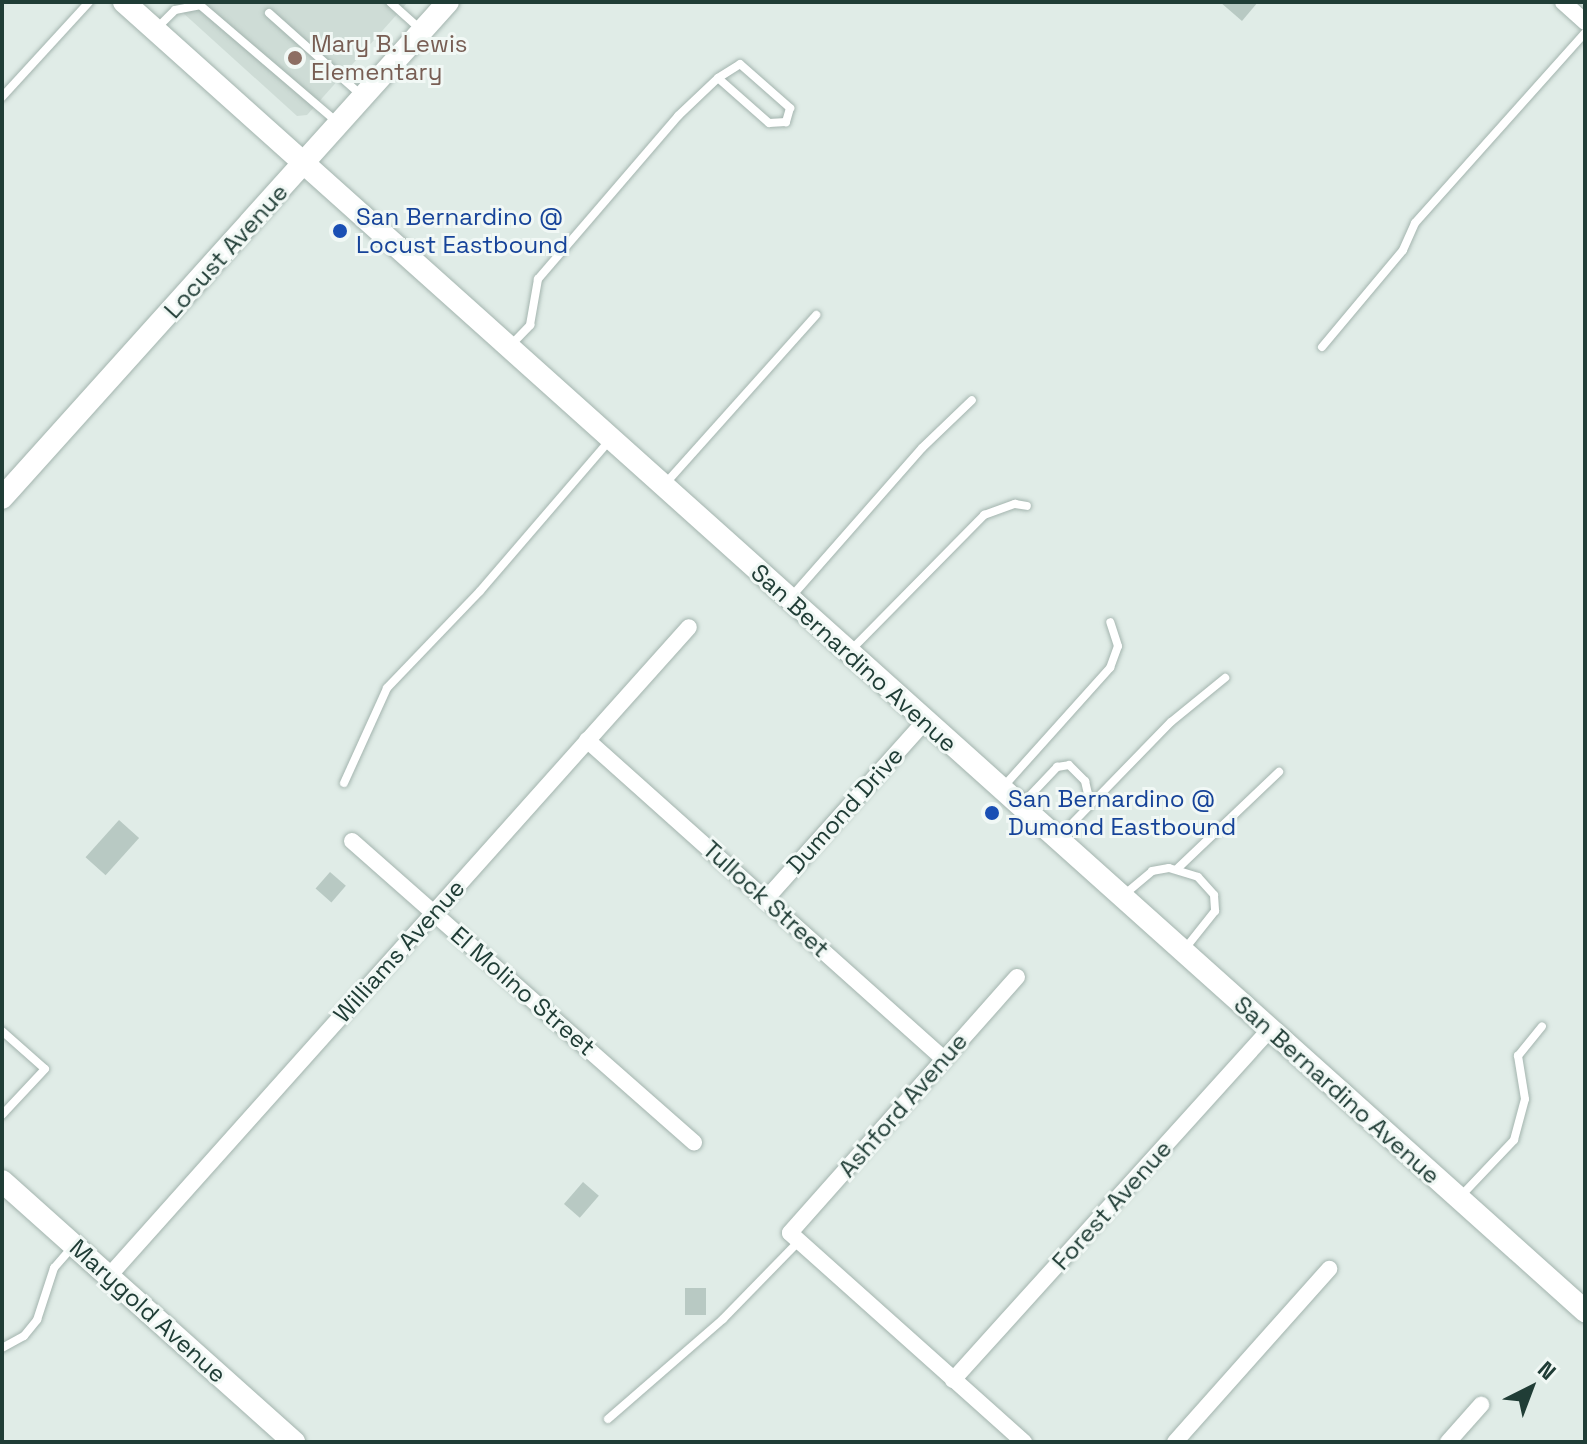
<!DOCTYPE html>
<html>
<head>
<meta charset="utf-8">
<style>
	body { margin:0 }
	#map { position:relative; width:1587px; height:1444px; overflow:hidden; background:#e0ece7; font-family:"Space Grotesk",sans-serif }
	div>[style] { position:absolute }
	[style*='--x'] { left:calc(var(--x)*1px); top:calc(var(--y)*1px); width:calc(var(--w)*1px); rotate:calc(var(--a)*1deg) }
	.built>* { inset:0; background:#cedcd6 }
	.building>* { inset:0; background:#b8c9c3; transform-origin:0 0 }
	.roads { filter:drop-shadow(0 0 2px #a3b4ae) drop-shadow(0 0 2px #a3b4ae) }
	.lane>* { height:8px; margin:-4px; padding:0 4px; transform-origin:4px; border-radius:4px; background:#fff }
	.street>* { height:16px; margin:-8px; padding:0 8px; transform-origin:8px; border-radius:8px; background:#fff }
	.secondary>* { height:22px; margin:-11px; padding:0 11px; transform-origin:11px; border-radius:11px; background:#fff }
	.dots>* { width:22px; height:22px; translate:-50% -50%; box-sizing:border-box; border:4px solid #f1f8f5; border-radius:50% }
	span { translate:-50% -50%; white-space:nowrap; text-align:center; line-height:1.15; -webkit-text-stroke:6px #f1f8f5; paint-order:stroke }
	.education-label { font-size:24px; color:#785e54 }
	.left { translate:0 -50%; text-align:left }
	.transit-label { font-size:24px; color:#164399 }
	.street-label { font-size:24px; color:#203d36 }
	.frame { position:absolute; inset:0; border:4px solid #203d36; pointer-events:none }
	.north { position:absolute; left:1491px; top:1348px; width:80px; height:80px; -webkit-text-stroke:6px #f1f8f5; paint-order:stroke; rotate:42deg; font-size:22px; font-weight:700; line-height:32px; text-align:center; color:#203d36 }
	.north::after { content:''; display:block; margin:auto; width:28px; height:36px; background:#203d36; clip-path:polygon(50% 0,100% 100%,50% 72%,0 100%) }
</style>
</head>
<body>
<div id="map">
	<div class="built">
		<div style="clip-path:polygon(171px 2px,408px 2px,307px 115px,297px 116px)"></div>
	</div>
	<div class="building">
		<div style="clip-path:polygon(1220px 2px,1258px 2px,1242px 21px)"></div>
		<div style="left:119px;top:820px;width:27px;height:50px;rotate:42deg"></div>
		<div style="left:330px;top:872px;width:21px;height:22px;rotate:41deg"></div>
		<div style="left:583px;top:1182px;width:21px;height:29px;rotate:41deg"></div>
		<div style="left:685px;top:1288px;width:21px;height:27px"></div>
	</div>
	<div class="roads">
		<div class="lane">
			<div style="--x:390;--y:2;--w:39;--a:42"></div>
			<div style="--x:269;--y:13;--w:123;--a:41.7"></div>
			<div style="--x:157;--y:28;--w:25;--a:-45"></div>
			<div style="--x:175;--y:10;--w:25;--a:-11"></div>
			<div style="--x:200;--y:5;--w:179;--a:40.5"></div>
			<div style="--x:2;--y:97;--w:129;--a:-47.5"></div>
			<div style="--x:511;--y:345;--w:28;--a:-46"></div>
			<div style="--x:530;--y:325;--w:47;--a:-80.1"></div>
			<div style="--x:538;--y:279;--w:215;--a:-49.3"></div>
			<div style="--x:678;--y:116;--w:55;--a:-43.5"></div>
			<div style="--x:718;--y:78;--w:26;--a:-32"></div>
			<div style="--x:740;--y:64;--w:67;--a:41.3"></div>
			<div style="--x:790;--y:108;--w:15;--a:106"></div>
			<div style="--x:786;--y:122;--w:17;--a:177"></div>
			<div style="--x:769;--y:123;--w:68;--a:-138.6"></div>
			<div style="--x:1322;--y:347;--w:126;--a:-50.1"></div>
			<div style="--x:1403;--y:250;--w:30;--a:-66"></div>
			<div style="--x:1415;--y:223;--w:255;--a:-48.2"></div>
			<div style="--x:665;--y:484;--w:227;--a:-48.2"></div>
			<div style="--x:792;--y:596;--w:197;--a:-48.7"></div>
			<div style="--x:922;--y:448;--w:69;--a:-43.8"></div>
			<div style="--x:851;--y:650;--w:190;--a:-45.4"></div>
			<div style="--x:984;--y:515;--w:33;--a:-20"></div>
			<div style="--x:1015;--y:504;--w:12;--a:9"></div>
			<div style="--x:344;--y:783;--w:104;--a:-65.6"></div>
			<div style="--x:387;--y:688;--w:134;--a:-46.2"></div>
			<div style="--x:480;--y:591;--w:199;--a:-49.3"></div>
			<div style="--x:1004;--y:786;--w:159;--a:-48.1"></div>
			<div style="--x:1110;--y:668;--w:23;--a:-70"></div>
			<div style="--x:1118;--y:646;--w:25;--a:-108"></div>
			<div style="--x:1023;--y:803;--w:50;--a:-46.6"></div>
			<div style="--x:1057;--y:767;--w:12;--a:-9"></div>
			<div style="--x:1069;--y:765;--w:23;--a:45"></div>
			<div style="--x:1085;--y:781;--w:23;--a:77"></div>
			<div style="--x:1060;--y:836;--w:159;--a:-45.8"></div>
			<div style="--x:1171;--y:722;--w:70;--a:-39.2"></div>
			<div style="--x:1177;--y:869;--w:141;--a:-43.6"></div>
			<div style="--x:1125;--y:894;--w:35;--a:-40"></div>
			<div style="--x:1152;--y:871;--w:17;--a:-10"></div>
			<div style="--x:1169;--y:868;--w:30;--a:17"></div>
			<div style="--x:1198;--y:877;--w:24;--a:48"></div>
			<div style="--x:1214;--y:895;--w:16;--a:86"></div>
			<div style="--x:1215;--y:911;--w:50;--a:128.5"></div>
			<div style="--x:2;--y:1031;--w:57;--a:41.5"></div>
			<div style="--x:45;--y:1069;--w:63;--a:133.1"></div>
			<div style="--x:1459;--y:1198;--w:80;--a:-46.5"></div>
			<div style="--x:1514;--y:1140;--w:42;--a:-75"></div>
			<div style="--x:1525;--y:1099;--w:44;--a:-99.2"></div>
			<div style="--x:1518;--y:1056;--w:38;--a:-51"></div>
			<div style="--x:2;--y:1348;--w:25;--a:-29"></div>
			<div style="--x:24;--y:1336;--w:21;--a:-51"></div>
			<div style="--x:37;--y:1320;--w:55;--a:-71.9"></div>
			<div style="--x:54;--y:1268;--w:28;--a:-49"></div>
			<div style="--x:608;--y:1419;--w:152;--a:-41"></div>
			<div style="--x:723;--y:1319;--w:109;--a:-45.7"></div>
		</div>
		<div class="street">
			<div style="--x:1563;--y:2;--w:30;--a:42"></div>
			<div style="--x:587;--y:740;--w:479;--a:41.8"></div>
			<div style="--x:352;--y:841;--w:456;--a:41.4"></div>
			<div style="--x:766;--y:899;--w:239;--a:-48.2"></div>
			<div style="--x:1017;--y:977;--w:342;--a:131.6"></div>
			<div style="--x:790;--y:1233;--w:314;--a:41.8"></div>
			<div style="--x:109;--y:1276;--w:870;--a:-48.21"></div>
			<div style="--x:953;--y:1380;--w:473;--a:-47.9"></div>
			<div style="--x:1175;--y:1442;--w:232;--a:-48.3"></div>
			<div style="--x:1448;--y:1442;--w:50;--a:-48.3"></div>
		</div>
		<div class="secondary">
			<div style="--x:124;--y:2;--w:1962;--a:41.86"></div>
			<div style="--x:2;--y:498;--w:667;--a:-48.04"></div>
			<div style="--x:2;--y:1181;--w:392;--a:41.8"></div>
		</div>
	</div>
	<div class="dots">
		<div style="left:295px;top:58px;background:#8d6e63"></div>
		<div style="left:340px;top:231px;background:#1a4fb4"></div>
		<div style="left:992px;top:813px;background:#1a4fb4"></div>
	</div>
	<div class="education-label">
		<span class="left" style="left:311px;top:58px">Mary B. Lewis<br>Elementary</span>
	</div>
	<div class="transit-label">
		<span class="left" style="left:356px;top:231px">San Bernardino @<br>Locust Eastbound</span>
		<span class="left" style="left:1008px;top:813px">San Bernardino @<br>Dumond Eastbound</span>
	</div>
	<div class="street-label">
		<span style="left:226px;top:251px;rotate:-48deg">Locust Avenue</span>
		<span style="left:854px;top:658px;rotate:42deg">San Bernardino Avenue</span>
		<span style="left:845px;top:810px;rotate:-48deg">Dumond Drive</span>
		<span style="left:766px;top:899px;rotate:42deg">Tullock Street</span>
		<span style="left:399px;top:951px;rotate:-48deg">Williams Avenue</span>
		<span style="left:523px;top:991px;rotate:41deg">El Molino Street</span>
		<span style="left:1337px;top:1090px;rotate:42deg">San Bernardino Avenue</span>
		<span style="left:903px;top:1105px;rotate:-49deg">Ashford Avenue</span>
		<span style="left:1112px;top:1205px;rotate:-48deg">Forest Avenue</span>
		<span style="left:148px;top:1311px;rotate:42deg">Marygold Avenue</span>
	</div>
	<div class="frame"></div>
	<div class="north">N</div>
</div>
</body>
</html>
